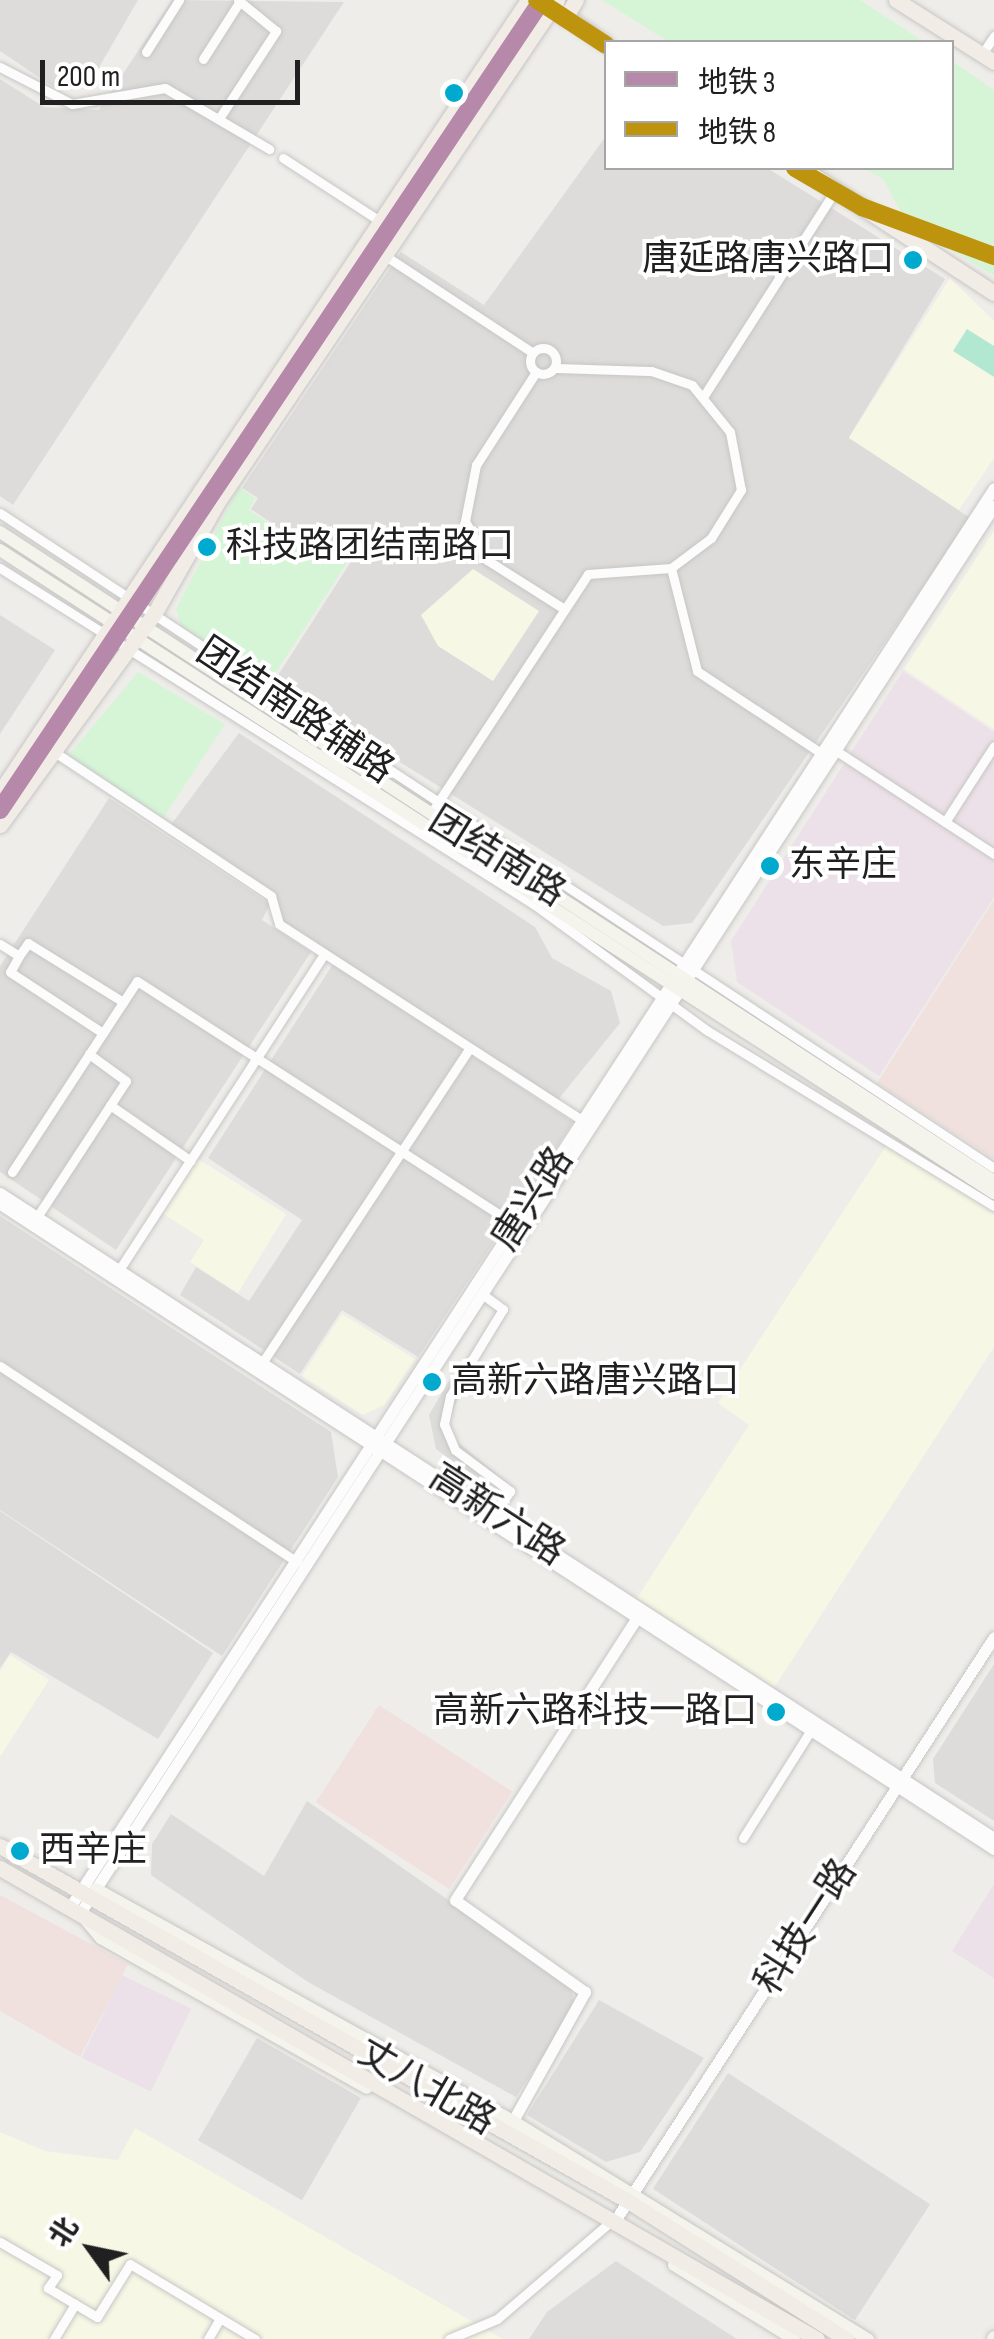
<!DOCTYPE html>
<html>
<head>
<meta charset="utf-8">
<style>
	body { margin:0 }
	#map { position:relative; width:994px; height:2339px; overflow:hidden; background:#eeede9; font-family:"Sofia Sans Condensed","Noto Sans SC",sans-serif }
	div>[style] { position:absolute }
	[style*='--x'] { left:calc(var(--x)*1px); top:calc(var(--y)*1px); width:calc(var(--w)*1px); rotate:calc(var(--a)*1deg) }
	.residential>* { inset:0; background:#dddcda; transform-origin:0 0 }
	.commercial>* { inset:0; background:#f0e1de; transform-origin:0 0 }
	.industrial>* { inset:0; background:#ece1e8; transform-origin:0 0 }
	.education>* { inset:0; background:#f7f7e5 }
	.religious>* { inset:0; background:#dcdcda }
	.park>* { inset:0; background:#d6f5d7 }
	.pitch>* { inset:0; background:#b2e8d2 }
	.roads { filter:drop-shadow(0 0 2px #c7c6c5) drop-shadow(0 0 2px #c7c6c5) }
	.minor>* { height:9px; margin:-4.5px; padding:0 4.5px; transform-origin:4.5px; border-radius:4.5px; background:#fcfcfc }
	.minor>.ring { margin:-4.5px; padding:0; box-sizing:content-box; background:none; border:9px solid #fcfcfc; border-radius:50% }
	.tertiary>* { height:11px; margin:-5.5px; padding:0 5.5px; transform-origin:5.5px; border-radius:5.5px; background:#fcfcfc }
	.secondary>* { height:12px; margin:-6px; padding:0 6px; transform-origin:6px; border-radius:6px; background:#f4f4ec }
	.primary>* { height:15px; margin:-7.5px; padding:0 7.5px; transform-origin:7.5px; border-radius:7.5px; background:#f1ede6 }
	.metro-1>* { height:18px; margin:-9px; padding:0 9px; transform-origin:9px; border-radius:9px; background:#b688a9 }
	.metro-2>* { height:18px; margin:-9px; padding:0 9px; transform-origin:9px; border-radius:9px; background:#be940f }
	.dots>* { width:28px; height:28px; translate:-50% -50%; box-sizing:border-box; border:5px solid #fff; border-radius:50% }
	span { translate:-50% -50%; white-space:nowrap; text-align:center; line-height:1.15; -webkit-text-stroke:8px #fff; paint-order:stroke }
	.bus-label { font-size:36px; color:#202020 }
	.right { translate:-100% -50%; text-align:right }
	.left { translate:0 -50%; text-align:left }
	.street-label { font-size:38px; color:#202020 }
	.legend { position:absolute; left:604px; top:40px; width:350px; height:130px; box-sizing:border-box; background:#fff; border:2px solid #a6a6a6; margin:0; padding:12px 18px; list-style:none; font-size:30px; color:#202020 }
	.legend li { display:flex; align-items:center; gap:20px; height:50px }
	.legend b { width:50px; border:2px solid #a6a6a6 }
	.north { position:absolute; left:40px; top:2199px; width:100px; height:100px; -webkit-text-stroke:8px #fff; paint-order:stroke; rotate:303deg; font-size:28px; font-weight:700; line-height:40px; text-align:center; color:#202020 }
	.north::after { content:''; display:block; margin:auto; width:35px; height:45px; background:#202020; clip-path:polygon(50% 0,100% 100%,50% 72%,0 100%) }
	.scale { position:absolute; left:40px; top:60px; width:260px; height:45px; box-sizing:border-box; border:5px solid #202020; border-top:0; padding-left:12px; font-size:30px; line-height:35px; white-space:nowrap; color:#202020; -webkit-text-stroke:8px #fff; paint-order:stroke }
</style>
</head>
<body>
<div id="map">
	<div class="residential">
		<div style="clip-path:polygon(0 0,138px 0,87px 88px,58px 90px,0 51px)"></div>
		<div style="clip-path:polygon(172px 0,344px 2px,13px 505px,0 496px,0 79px,44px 107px,99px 110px)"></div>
		<div style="clip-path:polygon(606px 136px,606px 168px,767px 168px,945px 279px,849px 437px,970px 518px,692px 923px,663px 926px,273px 683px,352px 560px,302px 528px,280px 529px,251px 509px,258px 498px,242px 488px,401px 252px,484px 305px)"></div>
		<div style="clip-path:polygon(0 615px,55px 650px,0 734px)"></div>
		<div style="clip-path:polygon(239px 733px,535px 927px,552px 958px,611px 991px,620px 1023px,557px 1101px,283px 921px,273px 891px,170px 826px)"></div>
		<div style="clip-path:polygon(109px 798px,270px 904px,262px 920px,311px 952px,116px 1250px,0 1172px,0 966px)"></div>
		<div style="clip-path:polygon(333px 964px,573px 1122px,418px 1357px,342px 1310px,300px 1374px,180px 1295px,196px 1267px,249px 1301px,302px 1220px,208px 1158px)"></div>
		<div style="clip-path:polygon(0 1216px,331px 1432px,338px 1477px,222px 1656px,0 1510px)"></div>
		<div style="clip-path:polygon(0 1511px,213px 1653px,158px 1739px,11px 1652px,0 1668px)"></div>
		<div style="clip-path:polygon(994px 1664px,994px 1821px,935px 1783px,933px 1759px)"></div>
		<div style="clip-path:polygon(307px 1801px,571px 1986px,575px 2007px,516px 2097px,308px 1982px,151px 1875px,152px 1844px,171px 1814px,264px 1876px)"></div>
		<div style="clip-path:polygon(599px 2000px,704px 2058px,640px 2152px,606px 2162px,527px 2115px)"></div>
		<div style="left:257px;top:2038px;width:120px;height:118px;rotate:30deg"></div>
		<div style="left:728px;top:2073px;width:241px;height:138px;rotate:33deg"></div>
		<div style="clip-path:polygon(616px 2261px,737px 2339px,529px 2339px,547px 2312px)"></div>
	</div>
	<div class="commercial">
		<div style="clip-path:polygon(994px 900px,994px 1159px,877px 1083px)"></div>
		<div style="left:379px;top:1705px;width:159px;height:116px;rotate:33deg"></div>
		<div style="clip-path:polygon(0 1895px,128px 1964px,80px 2057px,0 2011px)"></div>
	</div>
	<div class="industrial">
		<div style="clip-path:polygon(903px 671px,994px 732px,994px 897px,879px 1076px,737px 982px,731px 941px)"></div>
		<div style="clip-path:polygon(994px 1884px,994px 1978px,952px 1951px)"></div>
		<div style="left:122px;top:1975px;width:77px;height:92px;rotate:26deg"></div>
	</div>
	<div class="education">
		<div style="clip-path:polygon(950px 278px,994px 321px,994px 458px,959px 510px,849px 438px)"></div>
		<div style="clip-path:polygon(994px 531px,994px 729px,904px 669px)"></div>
		<div style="clip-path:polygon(473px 569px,539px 611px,493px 681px,438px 646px,421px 615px)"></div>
		<div style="clip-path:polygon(888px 1143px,994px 1213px,994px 1347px,774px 1688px,637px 1598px,749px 1425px,718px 1403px)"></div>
		<div style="clip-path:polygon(198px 1159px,286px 1214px,238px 1293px,190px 1262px,204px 1240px,162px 1213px)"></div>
		<div style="clip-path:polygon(342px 1314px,415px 1359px,384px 1405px,363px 1415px,302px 1376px)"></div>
		<div style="clip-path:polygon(10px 1655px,49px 1680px,0 1757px,0 1671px)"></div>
		<div style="clip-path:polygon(135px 2128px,503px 2339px,0 2339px,0 2132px,45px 2151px,118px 2160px)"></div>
	</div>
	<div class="religious">
		<div style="clip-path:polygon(451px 1377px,464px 1385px,449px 1418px,452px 1437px,505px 1481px,497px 1494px,436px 1449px,429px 1415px)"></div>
	</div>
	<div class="park">
		<div style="clip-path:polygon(602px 0,860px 0,924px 42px,669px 42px)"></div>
		<div style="clip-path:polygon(952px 61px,994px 90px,994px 276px,907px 223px,883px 179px,864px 168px,952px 168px)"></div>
		<div style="clip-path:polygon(239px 487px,255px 498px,249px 510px,281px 532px,301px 529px,349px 560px,267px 686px,181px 626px,176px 609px)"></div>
		<div style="clip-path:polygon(138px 672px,225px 724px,162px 820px,68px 756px)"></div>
	</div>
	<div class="pitch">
		<div style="clip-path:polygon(967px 329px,994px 346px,994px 377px,953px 351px)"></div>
	</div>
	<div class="roads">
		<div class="minor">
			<div style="--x:146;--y:52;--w:62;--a:-57.6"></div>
			<div style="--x:982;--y:54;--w:22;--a:-56"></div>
			<div style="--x:203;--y:59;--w:69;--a:-57.5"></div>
			<div style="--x:0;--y:67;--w:81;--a:27.2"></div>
			<div style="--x:72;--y:104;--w:94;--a:-9.8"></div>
			<div style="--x:165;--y:88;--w:121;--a:30.4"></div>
			<div style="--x:220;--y:117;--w:103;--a:-56.9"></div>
			<div style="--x:276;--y:31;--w:49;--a:-140.8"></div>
			<div style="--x:283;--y:158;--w:117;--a:33.1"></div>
			<div style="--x:384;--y:255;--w:178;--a:33.3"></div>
			<div class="ring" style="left:530px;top:348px;width:17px;height:17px"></div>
			<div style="--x:536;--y:372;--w:111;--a:122.8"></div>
			<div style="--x:476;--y:465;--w:57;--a:101.1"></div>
			<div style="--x:465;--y:521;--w:45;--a:60.6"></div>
			<div style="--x:487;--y:560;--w:88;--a:32.4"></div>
			<div style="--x:705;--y:394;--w:243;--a:-57.4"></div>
			<div style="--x:0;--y:513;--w:1190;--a:33.38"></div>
			<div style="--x:0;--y:568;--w:632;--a:32.21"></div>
			<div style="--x:535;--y:905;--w:214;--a:36.1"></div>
			<div style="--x:708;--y:1031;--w:335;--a:31.5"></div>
			<div style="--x:671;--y:568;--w:106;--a:75.8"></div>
			<div style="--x:697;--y:671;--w:156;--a:33.5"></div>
			<div style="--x:835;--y:750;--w:190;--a:33.2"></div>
			<div style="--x:53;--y:751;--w:262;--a:33.6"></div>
			<div style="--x:271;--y:896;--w:29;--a:74"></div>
			<div style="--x:279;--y:924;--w:363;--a:32.9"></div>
			<div style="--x:435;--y:807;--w:279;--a:-56.7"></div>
			<div style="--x:588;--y:574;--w:83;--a:-4.1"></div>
			<div style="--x:671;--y:568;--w:50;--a:-36.9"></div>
			<div style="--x:711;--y:538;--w:57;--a:-58"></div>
			<div style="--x:741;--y:490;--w:59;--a:-100.7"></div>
			<div style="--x:730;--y:432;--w:60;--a:-129"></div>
			<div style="--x:692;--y:385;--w:43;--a:-161.1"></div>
			<div style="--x:651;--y:371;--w:97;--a:-178.2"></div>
			<div style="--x:945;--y:822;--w:90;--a:-57.2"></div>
			<div style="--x:0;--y:944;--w:22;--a:32"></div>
			<div style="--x:19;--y:956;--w:16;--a:-55"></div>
			<div style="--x:28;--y:943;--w:112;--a:31.8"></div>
			<div style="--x:19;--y:956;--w:18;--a:119"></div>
			<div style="--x:10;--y:972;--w:111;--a:33.3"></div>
			<div style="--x:110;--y:1105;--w:98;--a:34.7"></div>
			<div style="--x:12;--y:1172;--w:228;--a:-56.8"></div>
			<div style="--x:137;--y:981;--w:451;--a:32.8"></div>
			<div style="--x:35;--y:1220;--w:166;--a:-56.8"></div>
			<div style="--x:126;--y:1081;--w:46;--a:-143.9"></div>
			<div style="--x:119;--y:1270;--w:377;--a:-57"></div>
			<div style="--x:482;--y:1294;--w:26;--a:36"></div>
			<div style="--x:503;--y:1309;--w:102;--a:121.3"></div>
			<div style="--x:450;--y:1396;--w:29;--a:102"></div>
			<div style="--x:444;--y:1424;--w:28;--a:67"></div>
			<div style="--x:455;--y:1450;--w:69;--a:36.7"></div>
			<div style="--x:510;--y:1491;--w:27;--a:124"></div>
			<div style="--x:262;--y:1363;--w:377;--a:-56.6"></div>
			<div style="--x:0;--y:1366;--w:356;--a:33.4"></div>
			<div style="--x:743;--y:1838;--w:128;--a:-57.8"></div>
			<div style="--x:0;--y:2242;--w:66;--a:30.1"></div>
			<div style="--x:57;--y:2275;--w:16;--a:125"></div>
			<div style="--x:48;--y:2288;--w:57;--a:30.6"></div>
			<div style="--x:97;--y:2317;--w:62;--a:-58.1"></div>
			<div style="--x:130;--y:2264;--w:146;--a:31"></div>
			<div style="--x:54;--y:2339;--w:41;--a:-59"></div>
			<div style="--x:208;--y:2339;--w:24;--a:-60"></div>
			<div style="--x:449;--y:2339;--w:52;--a:-22.6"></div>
			<div style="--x:497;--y:2319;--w:155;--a:-40.6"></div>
		</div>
		<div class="tertiary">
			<div style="--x:0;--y:1193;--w:1185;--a:32.98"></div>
			<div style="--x:0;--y:1204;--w:1185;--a:32.98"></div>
			<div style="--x:70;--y:1907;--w:1693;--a:-56.93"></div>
			<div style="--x:80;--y:1913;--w:1678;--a:-56.99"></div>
			<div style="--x:510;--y:2126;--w:154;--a:-60.8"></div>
			<div style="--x:585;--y:1992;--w:159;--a:-144.7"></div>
			<div style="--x:455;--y:1900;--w:340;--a:-57.2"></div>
			<div style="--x:618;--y:2216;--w:690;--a:-57"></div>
		</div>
		<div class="secondary">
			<div style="--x:0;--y:532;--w:1187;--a:33.14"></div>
			<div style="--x:0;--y:550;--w:1184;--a:32.9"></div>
			<div style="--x:96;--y:1889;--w:477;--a:29.1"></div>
			<div style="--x:513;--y:2121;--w:417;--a:31.6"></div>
			<div style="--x:85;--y:1919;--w:25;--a:50"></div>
			<div style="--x:101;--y:1938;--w:305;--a:29.4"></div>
			<div style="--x:674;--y:2265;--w:141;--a:31.7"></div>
			<div style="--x:993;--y:2339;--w:2;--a:-63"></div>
		</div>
		<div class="primary">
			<div style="--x:896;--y:0;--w:116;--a:32.3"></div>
			<div style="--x:547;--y:3;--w:72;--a:34.8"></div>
			<div style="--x:565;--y:18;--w:21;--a:-59"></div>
			<div style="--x:802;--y:168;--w:229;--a:33.1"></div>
			<div style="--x:0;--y:792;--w:952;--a:-56.31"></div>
			<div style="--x:0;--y:825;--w:261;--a:-53.9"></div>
			<div style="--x:154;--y:614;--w:128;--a:-60.4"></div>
			<div style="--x:217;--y:503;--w:607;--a:-55.94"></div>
			<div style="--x:0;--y:1846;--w:721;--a:29.48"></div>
			<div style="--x:628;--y:2201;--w:258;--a:32.3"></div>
			<div style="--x:0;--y:1868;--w:943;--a:29.96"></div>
		</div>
	</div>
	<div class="metro-1">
		<div style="--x:0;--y:810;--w:975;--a:-56.21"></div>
	</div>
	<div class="metro-2">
		<div style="--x:537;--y:0;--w:82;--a:33.1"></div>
		<div style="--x:795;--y:168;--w:78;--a:30.2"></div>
		<div style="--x:862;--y:207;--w:141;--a:20.4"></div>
	</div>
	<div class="dots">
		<div style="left:454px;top:93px;background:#00a9ce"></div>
		<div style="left:913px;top:260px;background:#00a9ce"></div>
		<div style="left:207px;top:547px;background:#00a9ce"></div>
		<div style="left:770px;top:866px;background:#00a9ce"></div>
		<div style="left:432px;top:1382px;background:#00a9ce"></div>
		<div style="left:776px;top:1712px;background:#00a9ce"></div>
		<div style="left:20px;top:1851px;background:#00a9ce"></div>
	</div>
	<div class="bus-label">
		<span class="right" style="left:894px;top:260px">唐延路唐兴路口</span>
		<span class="left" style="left:226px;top:547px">科技路团结南路口</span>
		<span class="left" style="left:789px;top:866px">东辛庄</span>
		<span class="left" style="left:451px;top:1382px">高新六路唐兴路口</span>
		<span class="right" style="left:757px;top:1712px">高新六路科技一路口</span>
		<span class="left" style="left:39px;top:1851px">西辛庄</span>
	</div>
	<div class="street-label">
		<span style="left:295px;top:711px;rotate:34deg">团结南路辅路</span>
		<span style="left:497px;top:857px;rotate:32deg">团结南路</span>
		<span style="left:533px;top:1199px;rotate:-57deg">唐兴路</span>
		<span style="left:497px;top:1515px;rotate:33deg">高新六路</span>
		<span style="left:806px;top:1927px;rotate:-57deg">科技一路</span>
		<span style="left:426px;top:2087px;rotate:30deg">丈八北路</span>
	</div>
	<ul class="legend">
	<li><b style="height:12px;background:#b688a9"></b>地铁 3</li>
	<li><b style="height:12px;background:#be940f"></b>地铁 8</li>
	</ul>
	<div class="north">北</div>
	<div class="scale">200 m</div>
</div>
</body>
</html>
